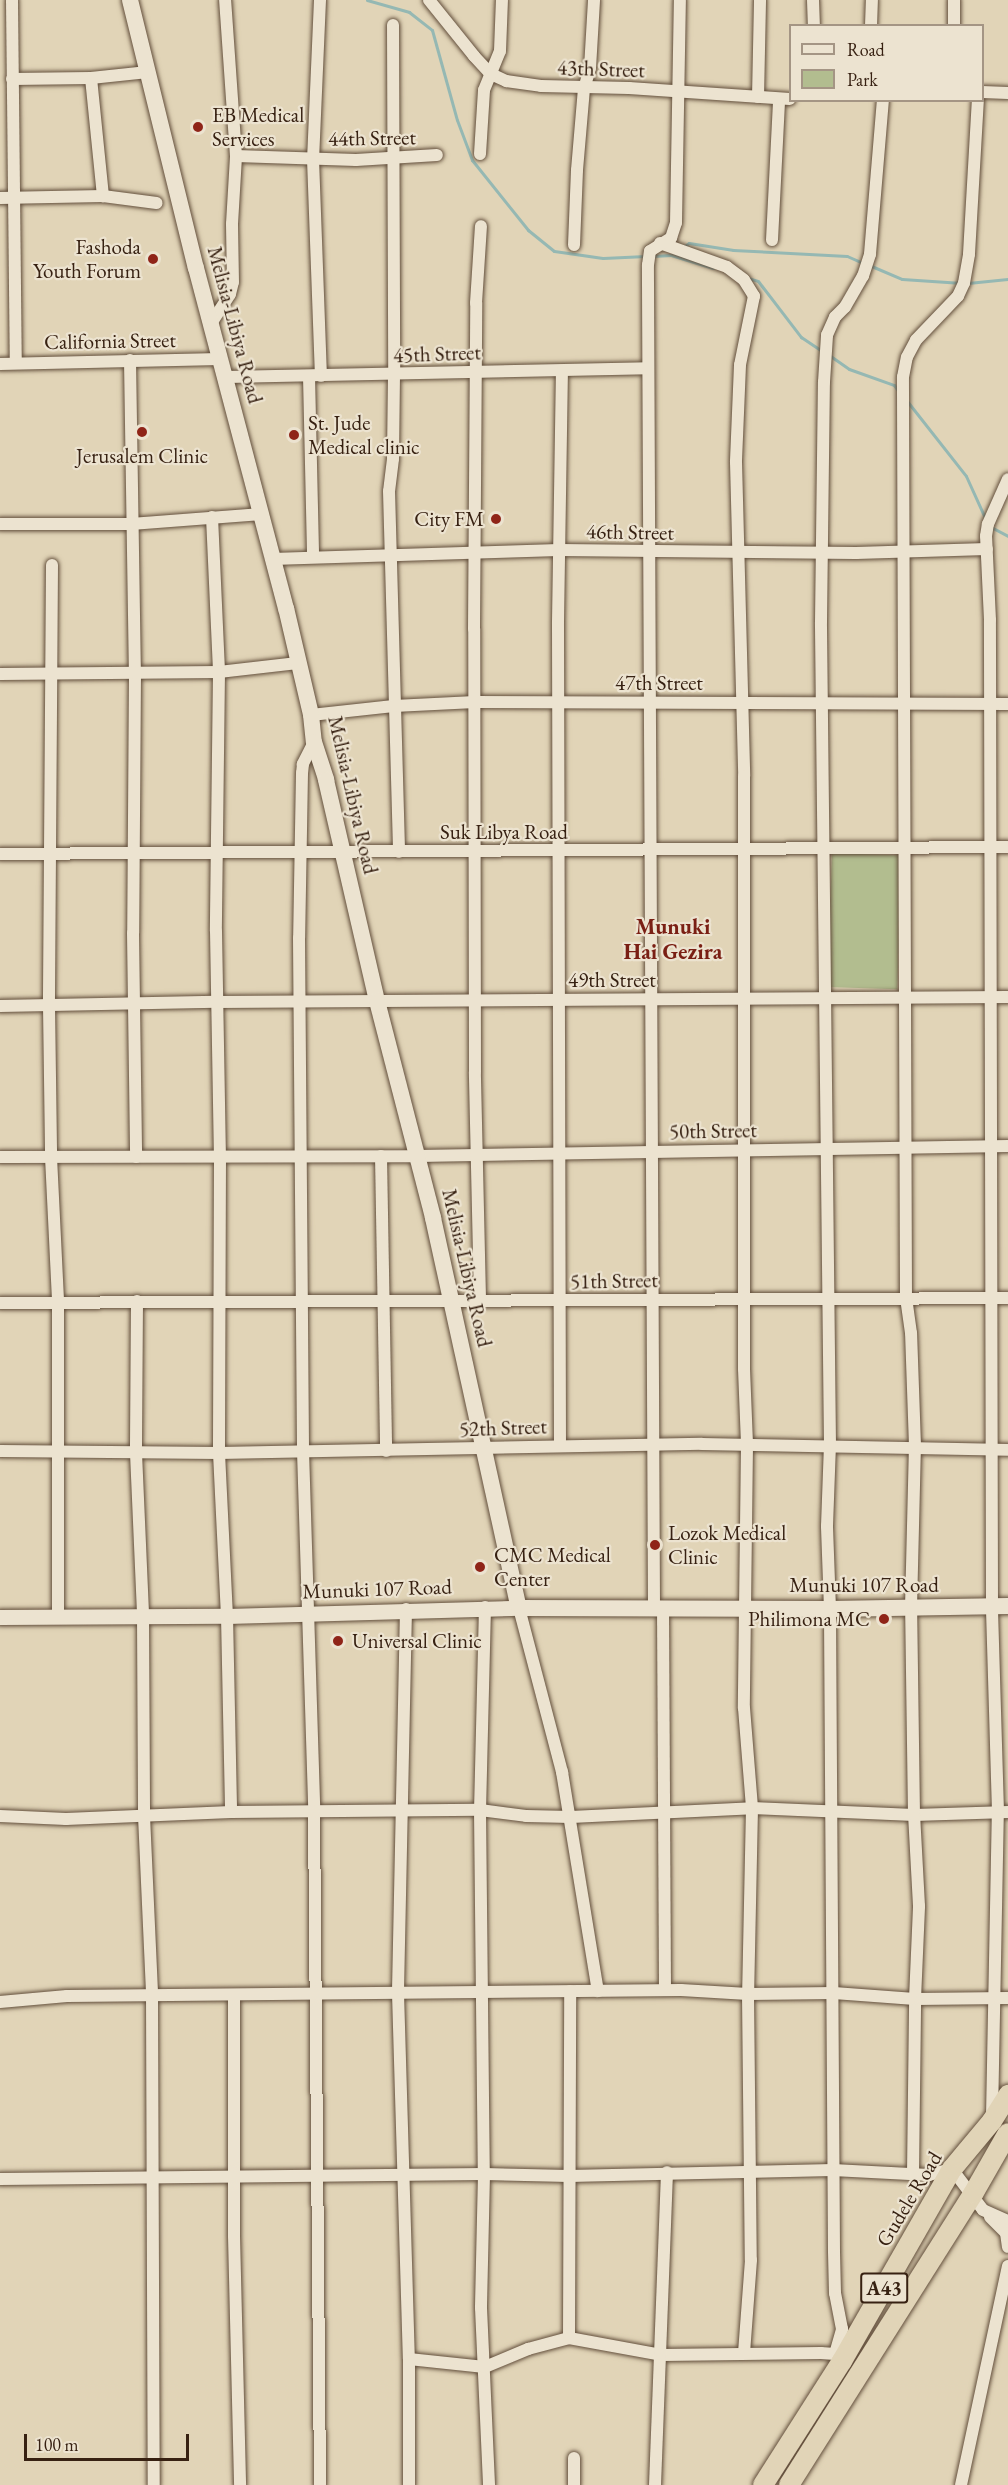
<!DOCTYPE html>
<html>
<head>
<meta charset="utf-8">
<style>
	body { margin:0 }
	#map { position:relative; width:1008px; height:2485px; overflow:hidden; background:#e1d4b7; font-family:"EB Garamond",serif }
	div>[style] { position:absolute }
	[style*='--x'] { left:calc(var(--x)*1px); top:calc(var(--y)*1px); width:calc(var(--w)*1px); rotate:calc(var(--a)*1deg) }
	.green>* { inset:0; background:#b2bd8f; transform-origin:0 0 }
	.stream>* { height:3px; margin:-1.5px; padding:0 1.5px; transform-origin:1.5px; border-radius:1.5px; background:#95b8b3 }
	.roads { filter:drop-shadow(0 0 2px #624e3b) drop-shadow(0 0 2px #624e3b) }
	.minor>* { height:12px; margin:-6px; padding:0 6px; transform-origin:6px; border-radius:6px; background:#ece3d0 }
	.tertiary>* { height:15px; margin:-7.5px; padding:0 7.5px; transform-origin:7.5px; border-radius:7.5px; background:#ece3d0 }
	.secondary>* { height:16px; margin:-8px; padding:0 8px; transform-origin:8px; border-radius:8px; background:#ece3d0 }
	.trunk>* { height:20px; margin:-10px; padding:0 10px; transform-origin:10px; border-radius:10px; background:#e1d4b7 }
	.dots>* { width:16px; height:16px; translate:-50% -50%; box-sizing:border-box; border:3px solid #ece3d0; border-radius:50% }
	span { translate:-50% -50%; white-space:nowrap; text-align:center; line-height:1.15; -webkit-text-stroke:4.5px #ece3d0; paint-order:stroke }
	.shield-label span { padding:2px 4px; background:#ece3d0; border:2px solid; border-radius:4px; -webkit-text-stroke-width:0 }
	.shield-label { font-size:20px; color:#372112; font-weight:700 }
	.street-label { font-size:21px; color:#372112 }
	.poi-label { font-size:21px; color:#372112 }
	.left { translate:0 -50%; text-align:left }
	.right { translate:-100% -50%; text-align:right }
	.neighbourhood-label { font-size:22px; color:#7a1f14; font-weight:700 }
	.legend { position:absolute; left:789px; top:24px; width:195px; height:78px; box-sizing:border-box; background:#ece3d0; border:2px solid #a49584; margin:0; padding:8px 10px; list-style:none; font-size:18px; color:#372112 }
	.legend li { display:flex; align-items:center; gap:12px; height:30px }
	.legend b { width:30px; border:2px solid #a49584 }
	.scale { position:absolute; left:24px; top:2434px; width:165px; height:27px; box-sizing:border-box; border:3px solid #372112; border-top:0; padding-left:8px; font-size:18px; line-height:21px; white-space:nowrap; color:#372112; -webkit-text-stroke:4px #ece3d0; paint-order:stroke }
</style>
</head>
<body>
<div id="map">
	<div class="green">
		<div style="left:832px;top:853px;width:70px;height:134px;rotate:2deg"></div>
	</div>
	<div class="stream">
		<div style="--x:367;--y:0;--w:44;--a:15.9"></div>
		<div style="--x:409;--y:12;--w:29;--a:38"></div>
		<div style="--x:432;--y:30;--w:93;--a:74.5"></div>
		<div style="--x:457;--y:120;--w:43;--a:69.4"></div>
		<div style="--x:472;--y:160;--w:90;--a:51.3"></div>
		<div style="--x:528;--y:230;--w:33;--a:39"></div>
		<div style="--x:554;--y:251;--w:49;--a:8.1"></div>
		<div style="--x:603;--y:258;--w:43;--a:-2.7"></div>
		<div style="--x:683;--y:247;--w:7;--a:-34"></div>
		<div style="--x:689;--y:243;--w:45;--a:9"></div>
		<div style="--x:733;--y:250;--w:114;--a:3"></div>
		<div style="--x:847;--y:256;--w:17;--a:24"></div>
		<div style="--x:653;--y:256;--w:18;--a:-3"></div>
		<div style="--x:671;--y:255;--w:44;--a:17.2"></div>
		<div style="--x:869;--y:265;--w:36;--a:23"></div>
		<div style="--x:902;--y:279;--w:60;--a:3.8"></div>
		<div style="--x:748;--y:278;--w:10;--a:17"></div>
		<div style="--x:758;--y:281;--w:71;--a:52.5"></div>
		<div style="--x:801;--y:337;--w:27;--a:34"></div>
		<div style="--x:968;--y:283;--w:40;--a:-5.7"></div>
		<div style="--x:829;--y:355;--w:24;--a:35"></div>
		<div style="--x:849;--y:369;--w:48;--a:19.6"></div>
		<div style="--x:894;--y:385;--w:9;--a:54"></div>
		<div style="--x:907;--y:401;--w:95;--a:51.8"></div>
		<div style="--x:966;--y:476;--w:48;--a:65.6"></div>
		<div style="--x:991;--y:527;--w:19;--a:28"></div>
	</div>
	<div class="roads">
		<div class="minor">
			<div style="--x:12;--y:0;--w:363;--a:89.4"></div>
			<div style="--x:320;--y:0;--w:159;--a:92.5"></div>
			<div style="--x:313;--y:159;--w:217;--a:87.9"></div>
			<div style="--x:429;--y:0;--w:72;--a:51.2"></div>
			<div style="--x:474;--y:56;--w:25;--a:47"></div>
			<div style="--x:491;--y:74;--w:17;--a:25"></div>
			<div style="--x:506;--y:81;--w:35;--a:8"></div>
			<div style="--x:541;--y:86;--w:88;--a:1.3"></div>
			<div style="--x:629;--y:88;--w:161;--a:3.9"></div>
			<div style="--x:813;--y:0;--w:26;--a:88"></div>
			<div style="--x:393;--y:25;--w:350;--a:89.8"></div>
			<div style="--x:394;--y:375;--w:84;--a:90.7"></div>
			<div style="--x:393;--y:459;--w:32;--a:97"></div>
			<div style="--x:389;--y:491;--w:361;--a:88.4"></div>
			<div style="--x:871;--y:26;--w:26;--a:-88"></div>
			<div style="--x:954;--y:26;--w:26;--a:-90"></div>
			<div style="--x:91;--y:78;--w:119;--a:84.2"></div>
			<div style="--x:12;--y:79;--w:79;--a:-0.7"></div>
			<div style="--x:91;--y:78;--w:57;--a:-6"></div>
			<div style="--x:982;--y:92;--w:26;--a:2"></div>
			<div style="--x:758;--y:97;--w:97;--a:-88.8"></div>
			<div style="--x:480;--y:154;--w:64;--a:-86.4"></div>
			<div style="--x:484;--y:90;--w:42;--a:-67.7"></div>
			<div style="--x:500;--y:51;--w:51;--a:-87.8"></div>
			<div style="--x:236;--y:156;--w:120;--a:1.9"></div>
			<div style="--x:356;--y:160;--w:81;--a:-3.5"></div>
			<div style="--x:0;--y:198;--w:103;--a:-1.1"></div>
			<div style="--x:103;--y:196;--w:54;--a:7.4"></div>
			<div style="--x:772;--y:240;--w:140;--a:-87.1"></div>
			<div style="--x:660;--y:243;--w:71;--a:19.7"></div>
			<div style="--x:727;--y:267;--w:21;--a:37"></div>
			<div style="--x:744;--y:280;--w:19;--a:58"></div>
			<div style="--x:754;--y:296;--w:70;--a:101.5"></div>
			<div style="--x:740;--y:365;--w:97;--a:92.4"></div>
			<div style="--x:736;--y:462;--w:314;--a:88.5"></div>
			<div style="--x:744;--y:776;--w:593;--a:90"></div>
			<div style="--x:744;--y:1369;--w:76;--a:87.7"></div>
			<div style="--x:747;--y:1445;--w:263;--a:90.7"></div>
			<div style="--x:744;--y:1708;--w:100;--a:85.4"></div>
			<div style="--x:752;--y:1808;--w:186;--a:91.2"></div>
			<div style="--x:748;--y:1994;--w:266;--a:89.4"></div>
			<div style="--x:751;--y:2260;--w:93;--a:94.3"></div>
			<div style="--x:574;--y:245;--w:75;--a:-87.7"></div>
			<div style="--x:577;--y:170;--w:81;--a:-85.1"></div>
			<div style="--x:584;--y:89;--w:22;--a:-74"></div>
			<div style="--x:590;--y:68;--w:68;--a:-86.6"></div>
			<div style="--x:212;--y:322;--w:33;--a:-57"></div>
			<div style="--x:230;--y:294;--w:12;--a:-76"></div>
			<div style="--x:233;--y:282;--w:58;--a:-91"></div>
			<div style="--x:232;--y:224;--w:68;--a:-86.6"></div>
			<div style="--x:236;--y:156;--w:156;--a:-94"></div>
			<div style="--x:130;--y:360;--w:314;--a:89.1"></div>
			<div style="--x:135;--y:674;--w:259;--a:90.4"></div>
			<div style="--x:133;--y:933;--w:224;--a:89.2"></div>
			<div style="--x:0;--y:364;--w:220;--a:-1.3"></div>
			<div style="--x:309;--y:376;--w:181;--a:88.7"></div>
			<div style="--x:227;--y:377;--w:421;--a:-1.2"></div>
			<div style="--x:212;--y:517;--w:155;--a:87.4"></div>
			<div style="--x:219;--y:672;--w:259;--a:90.7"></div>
			<div style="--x:216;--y:931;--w:226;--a:89"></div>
			<div style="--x:220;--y:1157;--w:296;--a:90.2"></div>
			<div style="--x:219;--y:1453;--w:163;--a:87.2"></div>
			<div style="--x:227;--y:1616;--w:196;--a:88.8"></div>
			<div style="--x:0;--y:524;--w:131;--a:0"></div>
			<div style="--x:131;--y:524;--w:131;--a:-4.4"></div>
			<div style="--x:272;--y:559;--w:287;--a:-1.8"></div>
			<div style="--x:559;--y:550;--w:297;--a:0.6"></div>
			<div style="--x:856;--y:553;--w:131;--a:-1.7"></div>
			<div style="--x:52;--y:565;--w:441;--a:90.4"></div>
			<div style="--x:49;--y:1006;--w:151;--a:89.2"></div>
			<div style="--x:51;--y:1157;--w:144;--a:87.2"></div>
			<div style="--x:58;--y:1301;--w:316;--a:90"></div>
			<div style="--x:0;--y:674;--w:219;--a:-0.5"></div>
			<div style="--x:219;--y:672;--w:79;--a:-6.6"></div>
			<div style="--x:311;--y:715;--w:83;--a:-6.2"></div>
			<div style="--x:394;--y:706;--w:81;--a:-2.8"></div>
			<div style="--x:475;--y:702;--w:533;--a:0.21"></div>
			<div style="--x:314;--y:742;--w:25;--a:117"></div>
			<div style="--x:303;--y:764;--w:9;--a:96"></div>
			<div style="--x:302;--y:773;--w:165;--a:91"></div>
			<div style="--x:299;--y:938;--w:513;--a:89.55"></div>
			<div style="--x:303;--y:1451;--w:360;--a:88.2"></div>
			<div style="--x:314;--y:1811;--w:674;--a:89.49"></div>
			<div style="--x:0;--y:854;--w:1008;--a:-0.4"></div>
			<div style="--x:0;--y:1006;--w:216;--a:-1.1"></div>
			<div style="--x:216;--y:1002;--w:792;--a:-0.36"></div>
			<div style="--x:381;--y:1156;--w:295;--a:89"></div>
			<div style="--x:0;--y:1157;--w:418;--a:-0.1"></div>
			<div style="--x:418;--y:1156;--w:590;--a:-0.97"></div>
			<div style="--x:480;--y:1299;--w:227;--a:-91.3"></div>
			<div style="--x:475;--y:1072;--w:443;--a:-90.1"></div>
			<div style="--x:474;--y:629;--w:326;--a:-89.6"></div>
			<div style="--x:476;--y:303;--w:77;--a:-86.3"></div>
			<div style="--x:137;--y:1301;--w:152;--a:90.4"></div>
			<div style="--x:136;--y:1453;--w:163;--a:87.5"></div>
			<div style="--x:143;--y:1616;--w:200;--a:89.7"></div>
			<div style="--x:144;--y:1816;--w:179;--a:87.4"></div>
			<div style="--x:152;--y:1995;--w:490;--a:89.8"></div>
			<div style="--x:0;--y:1303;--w:1008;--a:-0.28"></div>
			<div style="--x:560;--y:1446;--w:824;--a:-90.14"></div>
			<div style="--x:558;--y:622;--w:250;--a:-89.1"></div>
			<div style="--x:0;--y:1451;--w:219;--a:0.5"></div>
			<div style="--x:219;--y:1453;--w:483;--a:-1.1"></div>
			<div style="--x:702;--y:1444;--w:306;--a:1.1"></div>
			<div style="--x:654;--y:1606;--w:1341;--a:-90.26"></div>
			<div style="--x:648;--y:265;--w:14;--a:-82"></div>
			<div style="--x:650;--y:251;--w:25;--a:-32"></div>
			<div style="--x:671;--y:238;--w:16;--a:-72"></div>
			<div style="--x:676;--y:223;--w:223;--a:-89"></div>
			<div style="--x:485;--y:1607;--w:203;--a:91.4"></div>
			<div style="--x:480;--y:1810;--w:364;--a:89.4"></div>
			<div style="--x:484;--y:2174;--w:134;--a:91.3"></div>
			<div style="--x:481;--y:2308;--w:177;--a:87.4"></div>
			<div style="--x:663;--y:1607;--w:383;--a:89.7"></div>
			<div style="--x:519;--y:1608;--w:170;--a:75.3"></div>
			<div style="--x:562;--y:1772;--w:222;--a:80.7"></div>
			<div style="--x:406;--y:1609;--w:384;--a:91.2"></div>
			<div style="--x:398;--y:1993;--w:366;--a:88.3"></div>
			<div style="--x:409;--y:2359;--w:126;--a:90"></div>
			<div style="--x:0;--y:1816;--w:66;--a:2.6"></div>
			<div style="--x:66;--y:1819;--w:165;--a:-2.4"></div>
			<div style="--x:231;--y:1812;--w:249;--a:-0.5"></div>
			<div style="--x:480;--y:1810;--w:46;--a:7.4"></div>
			<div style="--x:526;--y:1816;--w:45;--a:1.3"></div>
			<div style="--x:571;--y:1817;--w:181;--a:-2.8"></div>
			<div style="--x:752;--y:1808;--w:162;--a:2.5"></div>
			<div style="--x:914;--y:1815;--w:94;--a:-1.8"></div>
			<div style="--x:234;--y:1995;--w:241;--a:90"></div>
			<div style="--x:234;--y:2236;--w:249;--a:88.6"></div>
			<div style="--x:0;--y:2002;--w:67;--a:-5.1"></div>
			<div style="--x:67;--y:1996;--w:614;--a:-0.56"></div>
			<div style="--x:681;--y:1990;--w:67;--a:3.4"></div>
			<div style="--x:748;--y:1994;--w:86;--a:-0.7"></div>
			<div style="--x:834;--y:1993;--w:81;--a:4.2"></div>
			<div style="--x:915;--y:1999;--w:93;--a:-0.6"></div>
			<div style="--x:992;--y:2117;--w:305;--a:-88.9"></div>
			<div style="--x:998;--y:1812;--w:206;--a:-91.7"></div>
			<div style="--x:992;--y:1606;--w:986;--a:-90.12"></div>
			<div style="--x:990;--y:620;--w:84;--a:-92.7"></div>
			<div style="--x:986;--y:536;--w:12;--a:-81"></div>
			<div style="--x:988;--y:524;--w:49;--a:-66"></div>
			<div style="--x:913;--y:2174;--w:175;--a:-89.3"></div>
			<div style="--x:915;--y:1999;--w:93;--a:-87.5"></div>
			<div style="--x:919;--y:1906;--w:91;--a:-93.1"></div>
			<div style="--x:914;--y:1815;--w:207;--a:-90.8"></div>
			<div style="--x:911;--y:1608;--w:162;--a:-88.6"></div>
			<div style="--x:915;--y:1446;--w:113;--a:-92"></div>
			<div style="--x:911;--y:1333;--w:35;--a:-98"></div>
			<div style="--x:906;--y:1298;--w:921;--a:-90.19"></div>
			<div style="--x:903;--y:377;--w:20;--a:-79"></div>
			<div style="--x:907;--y:357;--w:19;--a:-62"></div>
			<div style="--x:916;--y:340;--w:61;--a:-46.3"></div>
			<div style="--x:958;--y:296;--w:14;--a:-65"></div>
			<div style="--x:964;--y:283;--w:29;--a:-80"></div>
			<div style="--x:969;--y:254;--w:154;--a:-86.7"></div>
			<div style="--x:0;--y:2179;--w:484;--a:-0.6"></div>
			<div style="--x:484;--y:2174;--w:85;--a:1.3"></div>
			<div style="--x:569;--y:2176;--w:264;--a:-1.3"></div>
			<div style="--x:833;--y:2170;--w:96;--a:3"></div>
			<div style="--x:929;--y:2175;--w:24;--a:-15"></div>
			<div style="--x:952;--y:2169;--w:51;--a:52.9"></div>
			<div style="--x:983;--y:2210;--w:27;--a:24"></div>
			<div style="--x:990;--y:2217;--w:23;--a:45"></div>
			<div style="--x:1006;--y:2233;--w:14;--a:82"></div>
			<div style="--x:569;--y:2338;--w:347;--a:-89.8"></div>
			<div style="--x:835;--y:2354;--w:26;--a:-74"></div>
			<div style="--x:842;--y:2329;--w:37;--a:-101"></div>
			<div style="--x:835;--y:2293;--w:42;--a:-91.4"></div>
			<div style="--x:834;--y:2251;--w:642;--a:-90.36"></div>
			<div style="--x:830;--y:1609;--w:83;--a:-92.1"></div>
			<div style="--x:827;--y:1526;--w:80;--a:-87.9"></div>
			<div style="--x:830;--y:1446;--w:824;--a:-90.63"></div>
			<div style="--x:821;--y:622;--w:240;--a:-89.3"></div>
			<div style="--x:824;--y:382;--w:47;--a:-86.3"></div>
			<div style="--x:827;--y:335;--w:20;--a:-66"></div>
			<div style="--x:835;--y:317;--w:14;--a:-45"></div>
			<div style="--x:845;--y:307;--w:36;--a:-60"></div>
			<div style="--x:863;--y:276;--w:23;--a:-72"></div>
			<div style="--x:870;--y:254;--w:155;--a:-85.2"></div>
			<div style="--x:409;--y:2359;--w:76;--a:6"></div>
			<div style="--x:485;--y:2367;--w:47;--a:-22.7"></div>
			<div style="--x:528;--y:2349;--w:42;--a:-15"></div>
			<div style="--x:569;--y:2338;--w:95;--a:10.4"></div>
			<div style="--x:662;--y:2355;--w:159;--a:-0.7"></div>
			<div style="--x:821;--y:2353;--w:14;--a:4"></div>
			<div style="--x:835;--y:2354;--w:6;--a:45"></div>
			<div style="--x:574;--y:2458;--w:27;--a:90"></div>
			<div style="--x:655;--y:2485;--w:313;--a:-87.8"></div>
			<div style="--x:961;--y:2485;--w:224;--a:-77.9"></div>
		</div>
		<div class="tertiary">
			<div style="--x:0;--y:1617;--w:227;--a:-0.3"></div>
			<div style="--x:227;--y:1616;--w:292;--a:-1.6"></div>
		</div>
		<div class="secondary">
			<div style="--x:130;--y:0;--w:276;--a:76.2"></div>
			<div style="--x:196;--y:268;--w:352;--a:75.2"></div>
			<div style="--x:286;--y:608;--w:110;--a:76.8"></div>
			<div style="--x:311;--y:715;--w:27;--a:84"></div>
			<div style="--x:314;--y:742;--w:40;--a:72"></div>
			<div style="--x:326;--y:780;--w:227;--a:77"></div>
			<div style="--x:377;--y:1001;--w:224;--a:75.5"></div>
			<div style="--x:433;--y:1218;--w:399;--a:77.6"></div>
			<div style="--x:519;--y:1608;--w:311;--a:0.2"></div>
			<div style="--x:830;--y:1609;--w:178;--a:-1"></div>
		</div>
		<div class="trunk">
			<div style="--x:763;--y:2485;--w:147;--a:-57.5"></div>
			<div style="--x:842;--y:2361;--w:221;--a:-60.2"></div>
			<div style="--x:952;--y:2169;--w:62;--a:-50.2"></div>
			<div style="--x:992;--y:2121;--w:31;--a:-58"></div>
			<div style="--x:789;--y:2485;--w:344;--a:-57.7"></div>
			<div style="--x:973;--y:2194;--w:70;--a:-60.2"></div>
		</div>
	</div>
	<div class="dots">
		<div style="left:198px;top:127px;background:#8f2418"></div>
		<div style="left:153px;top:259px;background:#8f2418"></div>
		<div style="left:142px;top:432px;background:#8f2418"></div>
		<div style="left:294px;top:435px;background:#8f2418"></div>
		<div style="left:496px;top:519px;background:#8f2418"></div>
		<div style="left:655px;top:1545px;background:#8f2418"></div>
		<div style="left:480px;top:1567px;background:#8f2418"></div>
		<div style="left:884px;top:1619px;background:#8f2418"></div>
		<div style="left:338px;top:1641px;background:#8f2418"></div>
	</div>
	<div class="shield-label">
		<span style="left:884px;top:2288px">A43</span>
	</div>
	<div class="street-label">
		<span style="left:601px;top:69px;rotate:2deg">43th Street</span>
		<span style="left:372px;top:138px;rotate:-1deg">44th Street</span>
		<span style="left:235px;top:325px;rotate:75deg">Melisia-Libiya Road</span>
		<span style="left:110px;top:341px;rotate:-1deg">California Street</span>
		<span style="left:437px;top:354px;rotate:-2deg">45th Street</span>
		<span style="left:630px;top:532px;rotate:1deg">46th Street</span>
		<span style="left:659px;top:683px">47th Street</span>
		<span style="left:353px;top:795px;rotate:77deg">Melisia-Libiya Road</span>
		<span style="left:504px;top:832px">Suk Libya Road</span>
		<span style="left:612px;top:980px">49th Street</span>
		<span style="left:713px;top:1131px;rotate:-1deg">50th Street</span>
		<span style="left:467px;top:1268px;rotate:77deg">Melisia-Libiya Road</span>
		<span style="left:614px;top:1281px;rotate:-1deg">51th Street</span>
		<span style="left:503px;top:1428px;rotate:-2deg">52th Street</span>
		<span style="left:864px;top:1585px">Munuki 107 Road</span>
		<span style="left:377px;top:1589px;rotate:-2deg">Munuki 107 Road</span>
		<span style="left:909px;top:2199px;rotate:-59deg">Gudele Road</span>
	</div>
	<div class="poi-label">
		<span class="left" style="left:212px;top:127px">EB Medical<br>Services</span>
		<span class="right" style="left:141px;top:259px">Fashoda<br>Youth Forum</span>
		<span class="left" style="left:308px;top:435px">St. Jude<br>Medical clinic</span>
		<span style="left:142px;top:456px">Jerusalem Clinic</span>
		<span class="right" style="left:484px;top:519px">City FM</span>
		<span class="left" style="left:668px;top:1545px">Lozok Medical<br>Clinic</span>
		<span class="left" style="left:494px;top:1567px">CMC Medical<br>Center</span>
		<span class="right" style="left:870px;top:1619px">Philimona MC</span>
		<span class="left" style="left:352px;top:1641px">Universal Clinic</span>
	</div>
	<div class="neighbourhood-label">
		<span style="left:673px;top:939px">Munuki<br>Hai Gezira</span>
	</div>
	<ul class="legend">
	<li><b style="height:8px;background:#ece3d0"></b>Road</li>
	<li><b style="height:16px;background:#b2bd8f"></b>Park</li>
	</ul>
	<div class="scale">100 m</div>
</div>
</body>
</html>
